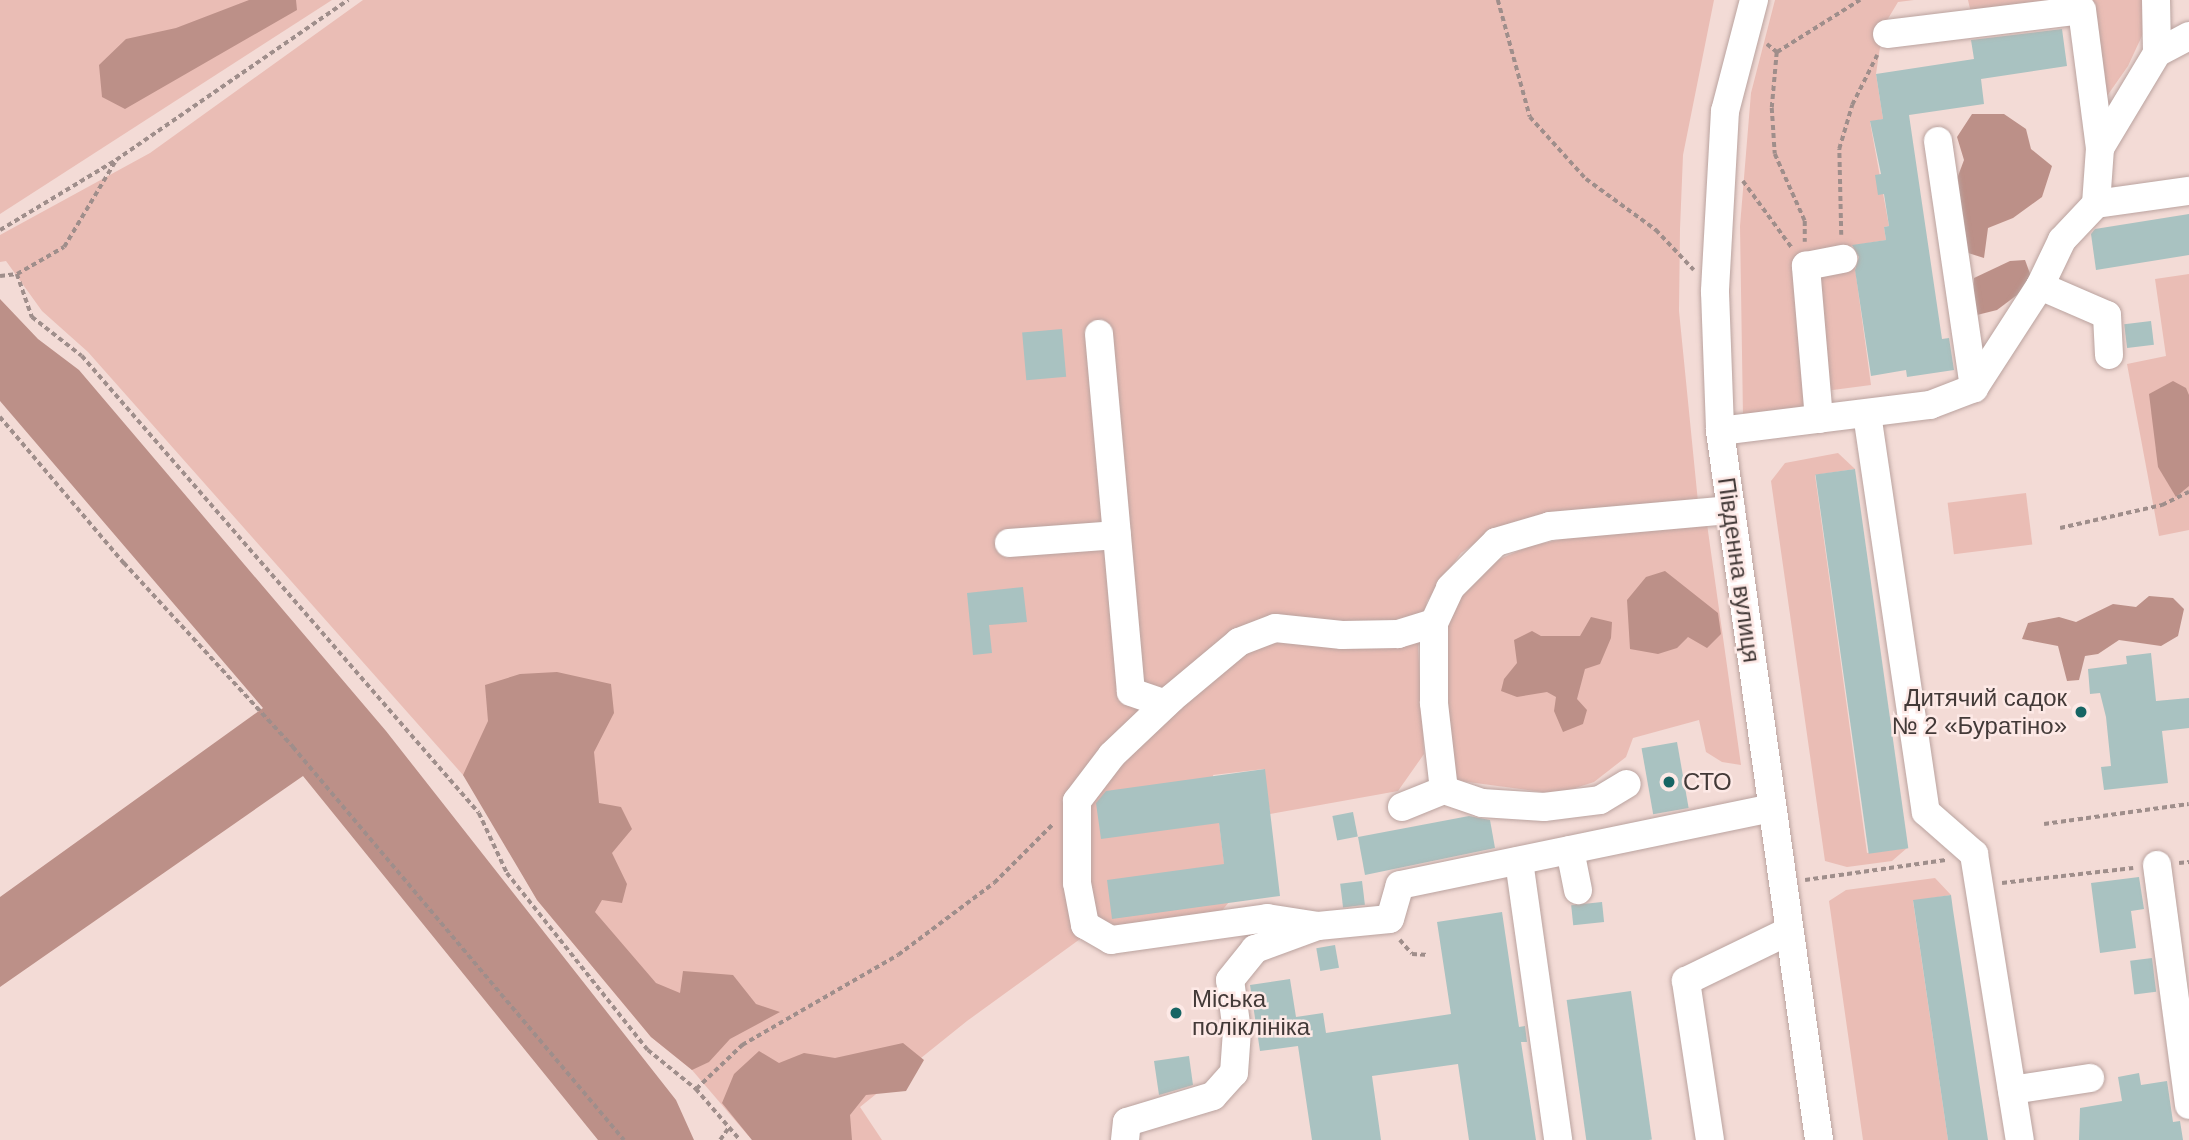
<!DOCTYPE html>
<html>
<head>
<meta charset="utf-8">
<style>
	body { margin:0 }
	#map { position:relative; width:2189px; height:1140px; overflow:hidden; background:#f3dbd6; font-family:Arial,sans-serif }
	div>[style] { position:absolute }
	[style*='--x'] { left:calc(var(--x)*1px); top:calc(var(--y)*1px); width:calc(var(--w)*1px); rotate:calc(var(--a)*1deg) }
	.green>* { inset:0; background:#eabdb5; transform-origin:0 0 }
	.forest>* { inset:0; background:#bc9088 }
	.building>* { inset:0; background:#a9c2c1; transform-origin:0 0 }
	.path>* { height:3.5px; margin-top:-1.75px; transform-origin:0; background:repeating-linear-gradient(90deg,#9f8e8b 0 5px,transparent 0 8.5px) }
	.roads { filter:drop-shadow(0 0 2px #baa39f) drop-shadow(0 0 2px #baa39f) }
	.minor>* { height:28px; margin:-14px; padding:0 14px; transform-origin:14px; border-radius:14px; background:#fff }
	.dots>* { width:19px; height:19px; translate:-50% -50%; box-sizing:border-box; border:4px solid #fde9e6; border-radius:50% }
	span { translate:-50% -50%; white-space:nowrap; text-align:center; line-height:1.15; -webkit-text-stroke:5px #fde9e6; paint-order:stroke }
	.street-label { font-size:24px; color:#433a38 }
	.poi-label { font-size:24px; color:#433a38 }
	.right { translate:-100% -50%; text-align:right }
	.left { translate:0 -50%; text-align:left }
</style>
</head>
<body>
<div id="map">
	<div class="green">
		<div style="clip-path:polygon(0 0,332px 0,0 214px)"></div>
		<div style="clip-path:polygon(363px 0,1714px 0,1683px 155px,1680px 229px,1679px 311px,1698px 502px,1493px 531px,1461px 553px,1427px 601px,1418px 646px,1424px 754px,1398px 791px,1270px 814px,1264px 769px,1213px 775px,1229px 902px,1220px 913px,1141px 928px,1098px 926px,967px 1021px,860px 1107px,882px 1140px,752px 1140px,692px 1070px,651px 1037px,537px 900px,471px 784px,88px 352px,42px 311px,6px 261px,0 262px,0 235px,150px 153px)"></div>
		<div style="clip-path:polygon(1775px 0,1914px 0,1898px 2px,1883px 27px,1876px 74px,1883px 119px,1870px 122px,1889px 226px,1884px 227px,1886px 240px,1803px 254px,1809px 407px,1743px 417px,1740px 226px,1751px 93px)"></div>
		<div style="clip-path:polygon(1968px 0,2144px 0,2147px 25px,2128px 66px,2107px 96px,2091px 4px,1971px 13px)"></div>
		<div style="clip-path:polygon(1855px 268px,1871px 385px,1825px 391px,1814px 279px,1824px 273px)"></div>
		<div style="clip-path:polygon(2189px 274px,2189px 530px,2159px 536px,2127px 364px,2166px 356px,2155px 279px)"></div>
		<div style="clip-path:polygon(1838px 453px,1855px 469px,1815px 475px,1867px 853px,1907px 848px,1892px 861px,1847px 867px,1825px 861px,1771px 481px,1785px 463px)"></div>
		<div style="left:2026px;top:493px;width:52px;height:79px;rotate:83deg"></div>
		<div style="clip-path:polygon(1707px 524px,1741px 765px,1722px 762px,1706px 752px,1699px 720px,1633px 738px,1626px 757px,1594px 782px,1557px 794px,1453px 780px,1444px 627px,1461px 595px,1488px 564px,1530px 546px,1592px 533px)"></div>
		<div style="clip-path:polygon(1935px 878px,1951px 895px,1913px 901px,1948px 1140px,1863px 1140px,1829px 901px,1846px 890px)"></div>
	</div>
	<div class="forest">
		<div style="clip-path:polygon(249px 0,296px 0,297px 10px,125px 109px,102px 97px,99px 65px,126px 39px,176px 28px)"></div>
		<div style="clip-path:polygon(1972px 114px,2004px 114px,2026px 129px,2031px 149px,2052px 166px,2042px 197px,2013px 218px,1988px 228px,1984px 258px,1965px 252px,1955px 184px,1964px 160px,1957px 137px)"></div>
		<div style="clip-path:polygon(2025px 260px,2032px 279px,2017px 295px,1997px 310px,1973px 316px,1974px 278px,2010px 261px)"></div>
		<div style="clip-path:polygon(0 299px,38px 339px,79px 370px,386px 731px,676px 1100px,694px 1140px,598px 1140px,303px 776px,0 987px,0 897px,263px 708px,0 401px)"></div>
		<div style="clip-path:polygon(2173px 381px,2186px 388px,2189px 395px,2189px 486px,2176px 497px,2158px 467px,2149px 394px)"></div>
		<div style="clip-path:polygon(1665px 571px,1718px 613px,1721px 634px,1707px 648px,1688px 637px,1677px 648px,1658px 654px,1630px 649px,1627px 600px,1646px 577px)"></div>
		<div style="clip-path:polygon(2149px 596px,2173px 598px,2184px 609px,2178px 636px,2161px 646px,2119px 640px,2098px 654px,2085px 656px,2079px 680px,2067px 681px,2058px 646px,2022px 639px,2028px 623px,2059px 617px,2076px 622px,2113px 604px,2136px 607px)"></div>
		<div style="clip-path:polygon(1591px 617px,1612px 622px,1611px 638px,1600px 664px,1585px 669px,1577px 699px,1587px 710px,1583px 724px,1563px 732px,1554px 711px,1556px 697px,1547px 692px,1517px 697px,1501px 691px,1504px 679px,1517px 663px,1514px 640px,1532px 631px,1541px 636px,1580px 636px)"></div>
		<div style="clip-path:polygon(557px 672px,611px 684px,614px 713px,594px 752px,599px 803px,621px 807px,632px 829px,612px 853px,627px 884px,622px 903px,602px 900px,595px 912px,656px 983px,680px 993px,683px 971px,733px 975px,756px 1004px,780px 1012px,730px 1039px,709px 1062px,692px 1070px,651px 1037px,537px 900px,463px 775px,488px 721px,485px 685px,520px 674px)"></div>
		<div style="clip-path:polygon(903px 1043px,924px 1060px,906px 1091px,866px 1095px,850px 1115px,852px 1140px,752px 1140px,722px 1103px,734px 1074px,759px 1051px,779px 1063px,804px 1053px,835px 1058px)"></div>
	</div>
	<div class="building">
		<div style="clip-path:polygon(2062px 29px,2067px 66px,1981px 79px,1984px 104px,1909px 115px,1942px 339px,1949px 338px,1954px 370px,1907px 377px,1906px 370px,1871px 376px,1855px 270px,1859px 257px,1852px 245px,1886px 240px,1884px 227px,1889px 226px,1884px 194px,1878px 195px,1875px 175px,1881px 174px,1870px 121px,1883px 119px,1876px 74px,1974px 59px,1971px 40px)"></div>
		<div style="clip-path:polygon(2189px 214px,2189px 255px,2096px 270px,2091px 234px,2095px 229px)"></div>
		<div style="left:2151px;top:321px;width:24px;height:27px;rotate:83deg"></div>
		<div style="left:1062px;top:329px;width:48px;height:40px;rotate:85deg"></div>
		<div style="left:1855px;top:469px;width:383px;height:40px;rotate:82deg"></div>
		<div style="clip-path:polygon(1023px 587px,1027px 622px,989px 625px,992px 653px,973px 655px,967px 593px)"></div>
		<div style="clip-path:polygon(2151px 653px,2156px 701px,2189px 698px,2189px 728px,2162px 731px,2168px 783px,2104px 790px,2101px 767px,2111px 766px,2106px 717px,2100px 693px,2090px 694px,2088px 669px,2127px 664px,2126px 656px)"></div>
		<div style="left:1677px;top:742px;width:67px;height:36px;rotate:80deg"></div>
		<div style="clip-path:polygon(1265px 769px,1280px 896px,1112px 919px,1107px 880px,1224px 864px,1219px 823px,1101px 839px,1096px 803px,1106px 791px)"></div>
		<div style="left:1353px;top:812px;width:25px;height:21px;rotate:79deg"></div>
		<div style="clip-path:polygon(1469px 816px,1490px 820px,1495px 848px,1365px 875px,1358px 837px)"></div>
		<div style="clip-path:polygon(2139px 877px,2144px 909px,2131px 911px,2136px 948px,2100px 953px,2091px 883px)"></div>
		<div style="left:1362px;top:881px;width:24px;height:22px;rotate:83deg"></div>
		<div style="clip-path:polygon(1951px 895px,1953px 910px,1988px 1140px,1948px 1140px,1913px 900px)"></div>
		<div style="left:1602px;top:902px;width:20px;height:31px;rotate:84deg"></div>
		<div style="clip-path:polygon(1502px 912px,1519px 1027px,1525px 1026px,1527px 1042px,1521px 1042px,1536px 1140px,1469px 1140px,1458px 1064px,1372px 1076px,1381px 1140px,1312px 1140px,1298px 1046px,1260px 1051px,1250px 985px,1290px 979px,1296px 1017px,1323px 1013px,1326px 1033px,1451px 1014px,1437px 922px)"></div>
		<div style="left:1335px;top:945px;width:23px;height:19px;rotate:80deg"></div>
		<div style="left:2152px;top:958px;width:34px;height:22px;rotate:83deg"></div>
		<div style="left:1631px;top:991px;width:150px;height:65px;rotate:82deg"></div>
		<div style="clip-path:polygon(1189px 1056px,1193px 1085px,1159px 1095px,1154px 1061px)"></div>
		<div style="clip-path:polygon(2139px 1073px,2141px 1085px,2167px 1081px,2173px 1122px,2180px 1121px,2183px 1140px,2079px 1140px,2080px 1108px,2122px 1101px,2118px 1077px)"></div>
	</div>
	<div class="path">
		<div style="--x:1498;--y:0;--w:121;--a:74.7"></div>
		<div style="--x:1530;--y:117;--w:84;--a:47.9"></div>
		<div style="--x:1586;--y:179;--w:87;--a:36.1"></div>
		<div style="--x:1656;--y:230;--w:55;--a:46.5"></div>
		<div style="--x:1767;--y:44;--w:13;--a:39"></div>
		<div style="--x:1777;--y:52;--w:98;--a:-32.1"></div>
		<div style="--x:1777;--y:52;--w:56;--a:95.1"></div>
		<div style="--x:1772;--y:108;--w:46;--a:86.3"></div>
		<div style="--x:1775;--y:154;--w:73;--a:65.9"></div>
		<div style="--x:1805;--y:221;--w:21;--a:90"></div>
		<div style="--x:1743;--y:181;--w:83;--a:53.8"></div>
		<div style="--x:0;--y:230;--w:135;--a:-31.1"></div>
		<div style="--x:116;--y:160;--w:282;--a:-34.6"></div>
		<div style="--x:1841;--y:235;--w:86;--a:-91.3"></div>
		<div style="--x:1839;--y:149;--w:46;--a:-73.5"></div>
		<div style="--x:1852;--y:105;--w:56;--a:-63.4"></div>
		<div style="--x:17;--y:274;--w:46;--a:70.8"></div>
		<div style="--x:32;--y:317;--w:63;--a:38"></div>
		<div style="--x:82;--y:356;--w:605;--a:49.02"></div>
		<div style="--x:479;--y:813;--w:66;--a:65"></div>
		<div style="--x:507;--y:873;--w:226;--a:51.5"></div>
		<div style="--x:648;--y:1050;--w:62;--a:39.1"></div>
		<div style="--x:696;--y:1089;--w:67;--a:49.2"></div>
		<div style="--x:0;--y:276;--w:17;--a:-7"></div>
		<div style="--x:17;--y:274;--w:54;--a:-29.9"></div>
		<div style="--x:64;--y:247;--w:101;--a:-59.1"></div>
		<div style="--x:0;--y:417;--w:192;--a:49.7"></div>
		<div style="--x:124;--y:563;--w:250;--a:47.4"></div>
		<div style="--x:293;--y:747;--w:514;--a:49.89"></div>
		<div style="--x:2060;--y:528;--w:105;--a:-12.7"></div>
		<div style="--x:2162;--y:505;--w:30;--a:-26"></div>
		<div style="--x:2044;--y:824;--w:146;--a:-7.9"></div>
		<div style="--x:2179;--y:863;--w:10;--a:-6"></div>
		<div style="--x:1805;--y:880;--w:142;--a:-8.1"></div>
		<div style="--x:2002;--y:883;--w:132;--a:-6.5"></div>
		<div style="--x:1400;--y:940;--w:18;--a:49"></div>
		<div style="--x:1412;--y:954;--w:17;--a:3"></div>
		<div style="--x:696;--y:1089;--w:64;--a:-43.7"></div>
		<div style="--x:742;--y:1045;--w:180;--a:-30"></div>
		<div style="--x:898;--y:955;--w:120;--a:-36.9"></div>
		<div style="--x:994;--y:883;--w:83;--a:-45"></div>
		<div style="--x:720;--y:1140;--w:16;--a:-55"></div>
	</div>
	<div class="roads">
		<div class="minor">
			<div style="--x:1754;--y:0;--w:115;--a:104.6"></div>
			<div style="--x:1725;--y:111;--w:181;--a:93.2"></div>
			<div style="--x:1715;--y:292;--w:139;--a:87.9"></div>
			<div style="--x:1720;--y:431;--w:716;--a:82.05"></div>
			<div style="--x:2156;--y:0;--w:53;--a:88.9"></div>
			<div style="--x:1887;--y:34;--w:196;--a:-7"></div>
			<div style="--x:2082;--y:10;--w:139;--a:82.6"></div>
			<div style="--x:1938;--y:141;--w:250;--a:81.7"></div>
			<div style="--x:2096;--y:204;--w:94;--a:-8"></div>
			<div style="--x:2040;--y:286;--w:73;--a:23.4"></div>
			<div style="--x:2107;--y:315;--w:40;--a:87.1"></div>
			<div style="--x:1099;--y:334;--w:359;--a:84.9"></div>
			<div style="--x:1131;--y:692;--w:36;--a:19"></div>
			<div style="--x:1867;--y:414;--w:402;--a:81.6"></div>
			<div style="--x:1926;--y:812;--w:64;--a:41.2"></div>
			<div style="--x:1974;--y:854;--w:290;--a:80.9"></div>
			<div style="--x:1819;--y:419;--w:154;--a:-94.9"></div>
			<div style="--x:1806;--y:266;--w:38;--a:-11"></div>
			<div style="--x:1720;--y:431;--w:212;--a:-7.1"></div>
			<div style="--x:1930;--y:405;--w:47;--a:-21.1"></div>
			<div style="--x:1974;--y:388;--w:121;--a:-57.1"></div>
			<div style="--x:2040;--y:286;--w:51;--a:-64.4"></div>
			<div style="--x:2062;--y:240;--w:50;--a:-46.6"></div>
			<div style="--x:2096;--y:204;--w:56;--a:-85.9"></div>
			<div style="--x:2100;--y:148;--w:111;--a:-59"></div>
			<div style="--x:2157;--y:53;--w:36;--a:-28"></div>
			<div style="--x:1009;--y:543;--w:108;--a:-4.2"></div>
			<div style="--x:1434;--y:623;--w:38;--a:163"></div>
			<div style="--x:1398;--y:634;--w:56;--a:179"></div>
			<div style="--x:1342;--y:635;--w:67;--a:-174"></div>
			<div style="--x:1275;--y:628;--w:39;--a:159"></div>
			<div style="--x:1239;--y:642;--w:87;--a:140.1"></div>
			<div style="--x:1172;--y:698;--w:83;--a:136.5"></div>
			<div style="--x:1112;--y:755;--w:58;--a:127.3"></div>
			<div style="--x:1077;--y:801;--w:82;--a:90"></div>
			<div style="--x:1077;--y:883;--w:43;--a:79.2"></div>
			<div style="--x:1085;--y:925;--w:30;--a:30"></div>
			<div style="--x:1111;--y:940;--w:158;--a:-8"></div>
			<div style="--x:1267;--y:918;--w:52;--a:8.9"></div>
			<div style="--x:1318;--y:926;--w:72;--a:-5.6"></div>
			<div style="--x:1390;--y:919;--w:35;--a:-74"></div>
			<div style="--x:1400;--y:885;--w:380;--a:-11.7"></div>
			<div style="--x:1444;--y:790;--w:88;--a:-96.6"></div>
			<div style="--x:1434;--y:703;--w:80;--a:-90"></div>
			<div style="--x:1434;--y:623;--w:38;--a:-65"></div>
			<div style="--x:1450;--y:588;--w:65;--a:-45"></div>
			<div style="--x:1496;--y:542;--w:56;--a:-16.5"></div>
			<div style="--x:1550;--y:526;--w:182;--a:-5.1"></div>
			<div style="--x:1402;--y:807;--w:45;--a:-22"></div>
			<div style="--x:1444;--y:790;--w:40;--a:18.9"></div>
			<div style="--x:1482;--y:803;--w:62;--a:3.7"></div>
			<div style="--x:1544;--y:807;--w:56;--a:-7.1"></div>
			<div style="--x:1600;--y:800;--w:31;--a:-31"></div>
			<div style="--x:1570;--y:850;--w:41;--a:78.7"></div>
			<div style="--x:1519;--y:861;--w:282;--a:82"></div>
			<div style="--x:2157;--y:865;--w:242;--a:82.4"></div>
			<div style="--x:2012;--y:1090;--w:79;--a:-8.7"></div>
			<div style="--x:1125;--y:1140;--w:18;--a:-84"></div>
			<div style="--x:1127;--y:1122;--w:90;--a:-16.8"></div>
			<div style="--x:1213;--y:1096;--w:31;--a:-48"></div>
			<div style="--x:1234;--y:1073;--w:42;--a:-85.9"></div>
			<div style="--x:1237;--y:1031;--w:51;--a:-97.8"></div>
			<div style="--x:1230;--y:980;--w:40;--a:-51"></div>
			<div style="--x:1255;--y:949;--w:64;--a:-20.1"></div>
			<div style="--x:1710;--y:1140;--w:161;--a:-98.6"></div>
			<div style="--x:1686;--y:981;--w:114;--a:-25.9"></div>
		</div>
	</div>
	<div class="dots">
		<div style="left:2081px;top:712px;background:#176564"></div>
		<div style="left:1669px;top:782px;background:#176564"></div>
		<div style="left:1176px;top:1013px;background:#176564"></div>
	</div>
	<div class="street-label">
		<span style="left:1739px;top:570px;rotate:82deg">Південна вулиця</span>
	</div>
	<div class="poi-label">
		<span class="right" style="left:2067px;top:712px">Дитячий садок<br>№ 2 «Буратіно»</span>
		<span class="left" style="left:1683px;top:782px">СТО</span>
		<span class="left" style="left:1192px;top:1013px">Міська<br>поліклініка</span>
	</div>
</div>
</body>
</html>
